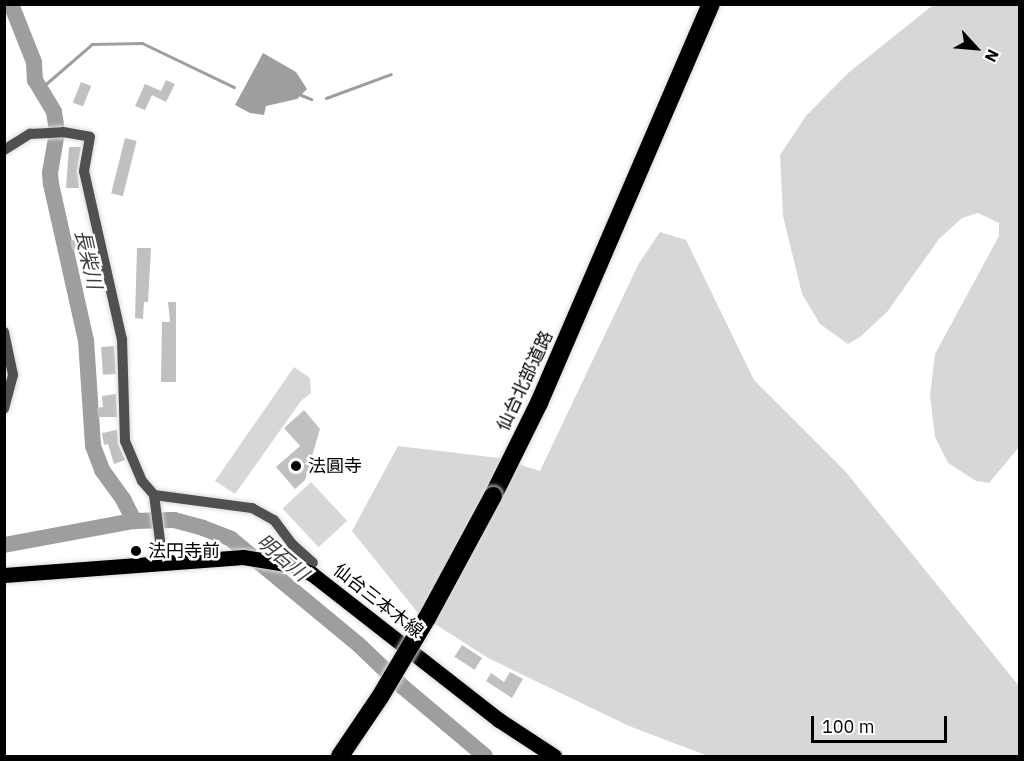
<!DOCTYPE html>
<html>
<head>
<meta charset="utf-8">
<style>
	body { margin:0 }
	#map { position:relative; width:1024px; height:761px; overflow:hidden; background:#fff; font-family:"IBM Plex Sans","Noto Sans JP",sans-serif }
	div>[style] { position:absolute }
	[style*='--x'] { left:calc(var(--x)*1px); top:calc(var(--y)*1px); width:calc(var(--w)*1px); rotate:calc(var(--a)*1deg) }
	.green>* { inset:0; background:#d7d7d7; transform-origin:0 0 }
	.water>* { inset:0; background:#9e9e9e }
	.stream>* { height:3px; margin:-1.5px; padding:0 1.5px; transform-origin:1.5px; border-radius:1.5px; background:#9e9e9e }
	.river>* { height:16px; margin:-8px; padding:0 8px; transform-origin:8px; border-radius:8px; background:#9e9e9e }
	.building>* { inset:0; background:#c0c0c0; transform-origin:0 0 }
	.roads { filter:drop-shadow(0 0 2px #dbdbdb) drop-shadow(0 0 2px #dbdbdb) }
	.minor>* { height:10px; margin:-5px; padding:0 5px; transform-origin:5px; border-radius:5px; background:#505050 }
	.primary>* { height:15px; margin:-7.5px; padding:0 7.5px; transform-origin:7.5px; border-radius:7.5px; background:#000 }
	.motorway>* { height:18px; margin:-9px; padding:0 9px; transform-origin:9px; border-radius:9px; background:#000 }
	.bridges { filter:drop-shadow(0 0 2px #dbdbdb) drop-shadow(0 0 2px #dbdbdb) }
	.motorway-bridge>* { height:18px; margin:-9px; padding:0 9px; transform-origin:9px; border-radius:9px; background:#000 }
	.dots>* { width:16px; height:16px; translate:-50% -50%; box-sizing:border-box; border:3px solid #fff; border-radius:50% }
	span { translate:-50% -50%; white-space:nowrap; text-align:center; line-height:1.15; -webkit-text-stroke:5px #fff; paint-order:stroke }
	.street-label { font-size:18px; color:#000 }
	.poi-label { font-size:18px; color:#000 }
	.left { translate:0 -50%; text-align:left }
	.water-label { font-size:20px; color:#3f3f3f; font-style:italic }
	.frame { position:absolute; inset:0; border:6px solid #000; pointer-events:none }
	.north { position:absolute; left:946px; top:18px; width:60px; height:60px; -webkit-text-stroke:4px #fff; paint-order:stroke; rotate:116deg; font-size:16px; font-weight:700; line-height:24px; text-align:center; color:#000 }
	.north::after { content:''; display:block; margin:auto; width:21px; height:27px; background:#000; clip-path:polygon(50% 0,100% 100%,50% 72%,0 100%) }
	.scale { position:absolute; left:811px; top:716px; width:136px; height:27px; box-sizing:border-box; border:3px solid #000; border-top:0; padding-left:8px; font-size:18px; line-height:21px; white-space:nowrap; color:#000; -webkit-text-stroke:4px #fff; paint-order:stroke }
</style>
</head>
<body>
<div id="map">
	<div class="green">
		<div style="clip-path:polygon(933px 5px,1019px 5px,1019px 447px,989px 483px,976px 481px,948px 463px,935px 437px,930px 395px,935px 354px,999px 236px,999px 223px,978px 213px,962px 218px,939px 239px,887px 312px,860px 337px,848px 344px,820px 324px,802px 294px,783px 216px,780px 155px,806px 116px,847px 74px)"></div>
		<div style="clip-path:polygon(660px 232px,686px 240px,754px 380px,845px 471px,1019px 686px,1019px 756px,708px 756px,629px 726px,488px 658px,418px 613px,352px 531px,398px 446px,499px 458px,540px 471px,639px 263px)"></div>
		<div style="clip-path:polygon(294px 367px,310px 378px,311px 393px,301px 401px,235px 494px,215px 481px)"></div>
		<div style="left:311px;top:482px;width:53px;height:39px;rotate:47deg"></div>
	</div>
	<div class="water">
		<div style="clip-path:polygon(263px 53px,296px 72px,307px 89px,297px 99px,266px 106px,264px 115px,250px 113px,235px 105px)"></div>
	</div>
	<div class="stream">
		<div style="--x:40;--y:89;--w:69;--a:-40.9"></div>
		<div style="--x:92;--y:44;--w:50;--a:-1.1"></div>
		<div style="--x:142;--y:43;--w:102;--a:25.6"></div>
		<div style="--x:301;--y:95;--w:11;--a:22"></div>
		<div style="--x:326;--y:98;--w:69;--a:-20.3"></div>
	</div>
	<div class="river">
		<div style="--x:11;--y:4;--w:62;--a:68.4"></div>
		<div style="--x:34;--y:62;--w:18;--a:87"></div>
		<div style="--x:35;--y:80;--w:37;--a:59"></div>
		<div style="--x:54;--y:112;--w:20;--a:81"></div>
		<div style="--x:57;--y:132;--w:42;--a:99.7"></div>
		<div style="--x:50;--y:173;--w:11;--a:85"></div>
		<div style="--x:51;--y:184;--w:160;--a:77.4"></div>
		<div style="--x:86;--y:340;--w:106;--a:86.2"></div>
		<div style="--x:93;--y:446;--w:26;--a:69"></div>
		<div style="--x:102;--y:470;--w:36;--a:54"></div>
		<div style="--x:123;--y:499;--w:25;--a:63"></div>
		<div style="--x:4;--y:545;--w:132;--a:-10.5"></div>
		<div style="--x:134;--y:521;--w:40;--a:-1.4"></div>
		<div style="--x:174;--y:520;--w:30;--a:15"></div>
		<div style="--x:203;--y:528;--w:30;--a:21"></div>
		<div style="--x:231;--y:539;--w:166;--a:39.6"></div>
		<div style="--x:359;--y:645;--w:61;--a:43.7"></div>
		<div style="--x:403;--y:687;--w:107;--a:40.1"></div>
	</div>
	<div class="building">
		<div style="clip-path:polygon(166px 80px,175px 84px,166px 102px,152px 95px,145px 110px,135px 106px,145px 84px,161px 91px)"></div>
		<div style="left:81px;top:82px;width:11px;height:22px;rotate:22deg"></div>
		<div style="left:125px;top:138px;width:12px;height:57px;rotate:14deg"></div>
		<div style="clip-path:polygon(69px 147px,81px 147px,77px 170px,79px 188px,66px 188px)"></div>
		<div style="clip-path:polygon(89px 236px,96px 263px,83px 266px,79px 248px,72px 250px,70px 241px)"></div>
		<div style="clip-path:polygon(137px 248px,151px 248px,148px 302px,144px 302px,143px 319px,135px 318px)"></div>
		<div style="clip-path:polygon(168px 302px,176px 302px,176px 382px,161px 382px,162px 322px,170px 322px)"></div>
		<div style="left:114px;top:346px;width:28px;height:13px;rotate:86deg"></div>
		<div style="clip-path:polygon(116px 394px,117px 417px,98px 417px,97px 408px,103px 407px,102px 396px)"></div>
		<div style="clip-path:polygon(304px 410px,320px 429px,305px 480px,295px 489px,276px 467px,300px 446px,284px 428px)"></div>
		<div style="clip-path:polygon(117px 430px,118px 444px,125px 460px,114px 464px,108px 444px,104px 445px,102px 433px)"></div>
		<div style="left:462px;top:645px;width:24px;height:14px;rotate:33deg"></div>
		<div style="clip-path:polygon(510px 672px,523px 679px,512px 698px,486px 681px,491px 673px,504px 682px)"></div>
	</div>
	<div class="roads">
		<div class="minor">
			<div style="--x:4;--y:150;--w:31;--a:-32"></div>
			<div style="--x:30;--y:134;--w:33;--a:-3"></div>
			<div style="--x:63;--y:132;--w:27;--a:10"></div>
			<div style="--x:90;--y:137;--w:35;--a:100"></div>
			<div style="--x:84;--y:171;--w:172;--a:77.3"></div>
			<div style="--x:122;--y:339;--w:102;--a:88.3"></div>
			<div style="--x:125;--y:441;--w:43;--a:67"></div>
			<div style="--x:142;--y:481;--w:18;--a:49"></div>
			<div style="--x:154;--y:495;--w:99;--a:7.6"></div>
			<div style="--x:252;--y:508;--w:25;--a:29"></div>
			<div style="--x:274;--y:520;--w:30;--a:53"></div>
			<div style="--x:292;--y:544;--w:28;--a:42"></div>
			<div style="--x:4;--y:332;--w:44;--a:78.2"></div>
			<div style="--x:13;--y:375;--w:35;--a:105"></div>
			<div style="--x:154;--y:495;--w:69;--a:82.5"></div>
		</div>
		<div class="primary">
			<div style="--x:4;--y:575;--w:240;--a:-4.3"></div>
			<div style="--x:243;--y:557;--w:50;--a:9.3"></div>
			<div style="--x:292;--y:565;--w:22;--a:24"></div>
			<div style="--x:312;--y:574;--w:237;--a:38"></div>
			<div style="--x:499;--y:720;--w:66;--a:33.2"></div>
		</div>
		<div class="motorway">
			<div style="--x:493;--y:496;--w:104;--a:-63.7"></div>
			<div style="--x:539;--y:403;--w:434;--a:-66.7"></div>
		</div>
	</div>
	<div class="bridges">
		<div class="motorway-bridge">
			<div style="--x:340;--y:756;--w:71;--a:-55.9"></div>
			<div style="--x:380;--y:697;--w:92;--a:-59.3"></div>
			<div style="--x:427;--y:618;--w:139;--a:-61.6"></div>
		</div>
	</div>
	<div class="dots">
		<div style="left:296px;top:466px;background:#000"></div>
		<div style="left:136px;top:551px;background:#000"></div>
	</div>
	<div class="street-label">
		<span style="left:525px;top:381px;rotate:-65deg">仙台北部道路</span>
		<span style="left:378px;top:601px;rotate:38deg">仙台三本木線</span>
	</div>
	<div class="poi-label">
		<span class="left" style="left:308px;top:466px">法圓寺</span>
		<span class="left" style="left:148px;top:551px">法円寺前</span>
	</div>
	<div class="water-label">
		<span style="left:89px;top:259px;rotate:77deg">長柴川</span>
		<span style="left:283px;top:557px;rotate:40deg">明石川</span>
	</div>
	<div class="frame"></div>
	<div class="north">N</div>
	<div class="scale">100 m</div>
</div>
</body>
</html>
